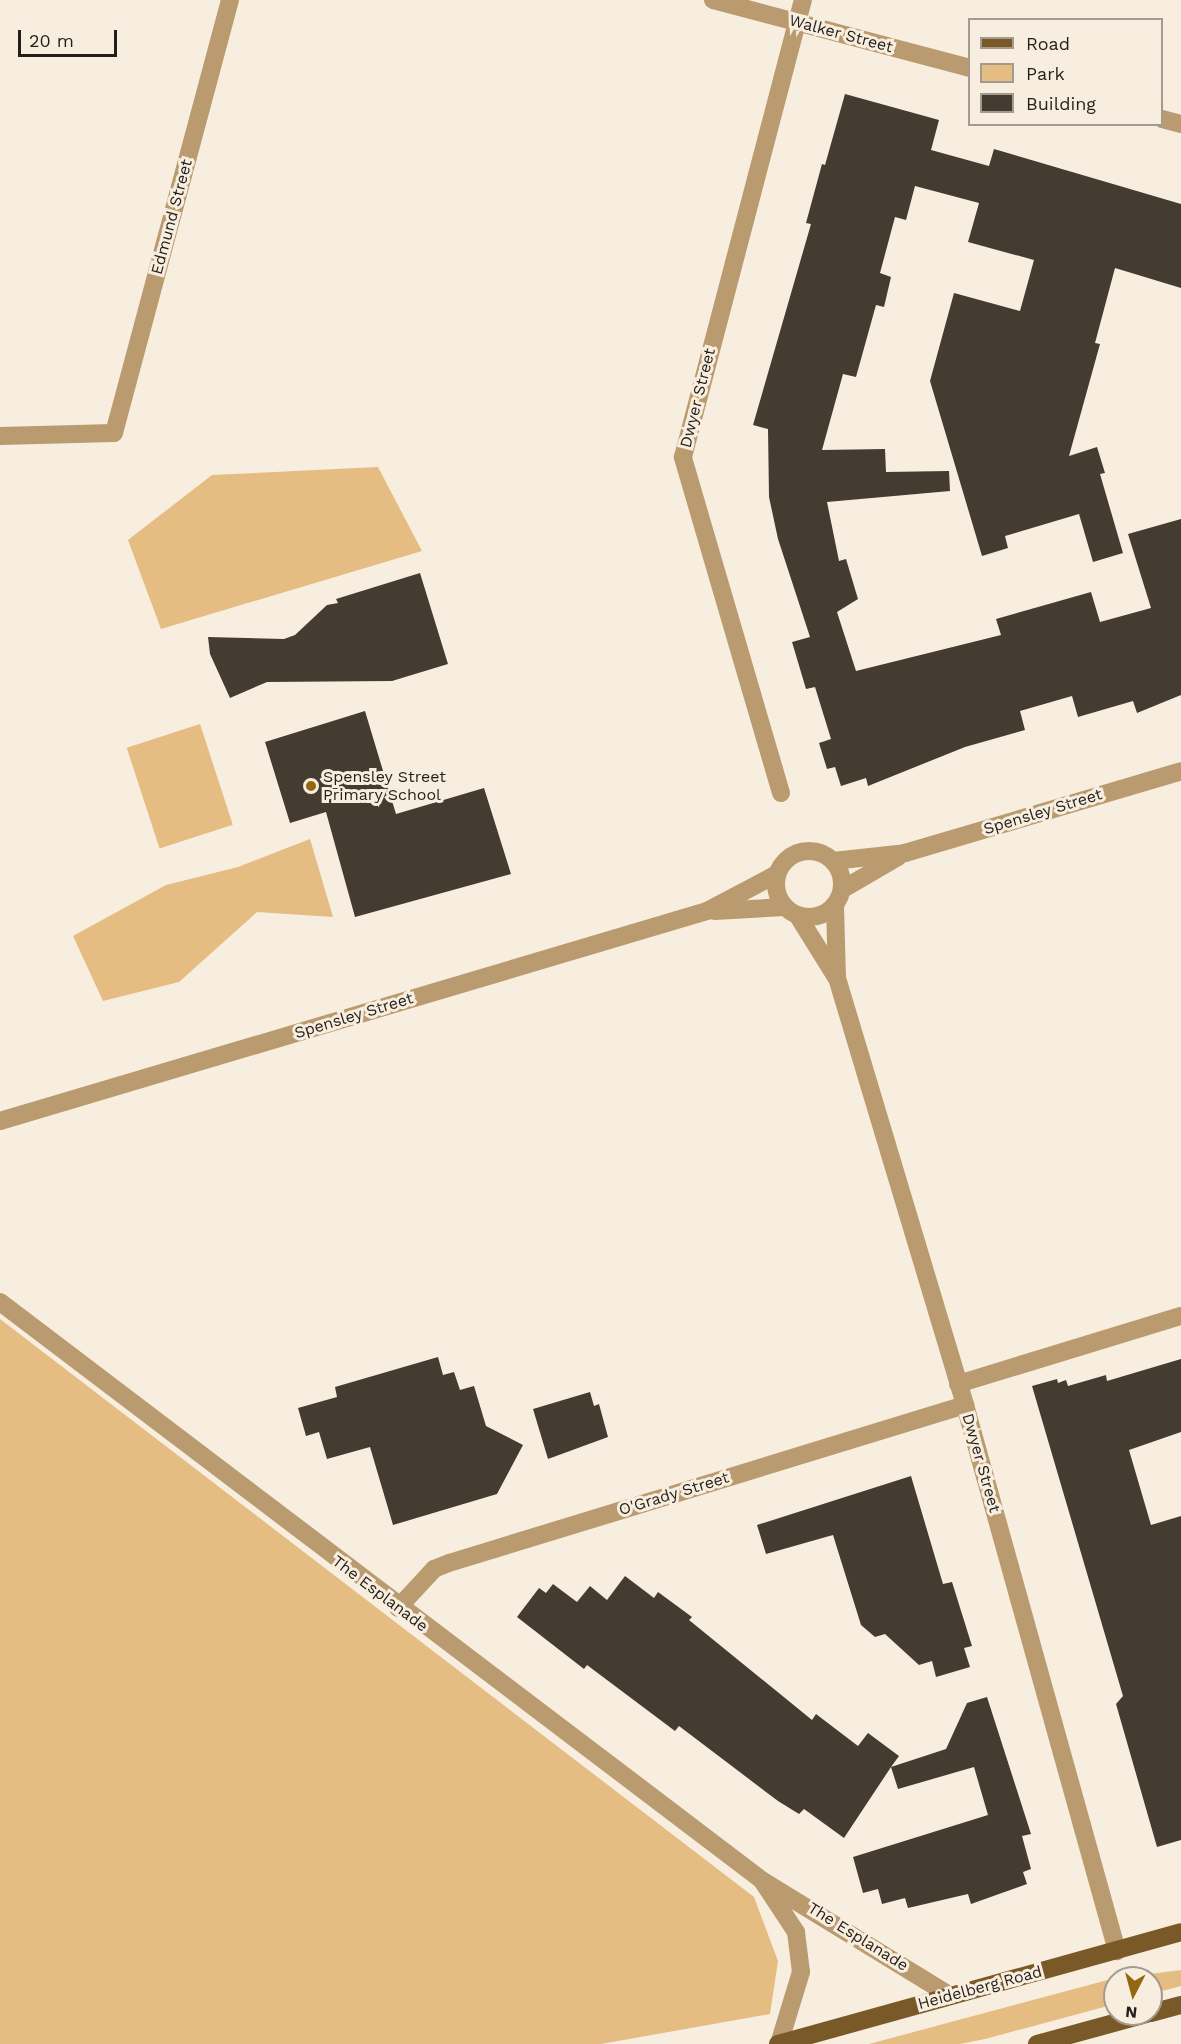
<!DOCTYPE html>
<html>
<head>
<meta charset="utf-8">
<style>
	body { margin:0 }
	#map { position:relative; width:1181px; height:2044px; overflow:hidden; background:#f8eedf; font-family:"Work Sans",sans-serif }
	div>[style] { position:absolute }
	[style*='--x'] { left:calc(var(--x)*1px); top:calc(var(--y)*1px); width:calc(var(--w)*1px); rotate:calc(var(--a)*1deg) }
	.green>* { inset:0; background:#e5bc81; transform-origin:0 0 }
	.building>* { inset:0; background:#443c30 }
	.minor>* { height:18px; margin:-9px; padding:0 9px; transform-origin:9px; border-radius:9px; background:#ba9b6f }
	.minor>.ring { margin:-9px; padding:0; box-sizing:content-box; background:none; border:18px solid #ba9b6f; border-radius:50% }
	.major>* { height:18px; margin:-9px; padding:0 9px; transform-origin:9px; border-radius:9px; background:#795927 }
	.dots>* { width:16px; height:16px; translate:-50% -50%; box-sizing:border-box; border:3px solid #f8eedf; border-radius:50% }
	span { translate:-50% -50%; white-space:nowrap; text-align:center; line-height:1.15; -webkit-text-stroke:6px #f8eedf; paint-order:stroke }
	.street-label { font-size:16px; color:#231f1a }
	.poi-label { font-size:16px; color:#231f1a }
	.left { translate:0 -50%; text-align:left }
	.legend { position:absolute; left:968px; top:18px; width:195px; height:108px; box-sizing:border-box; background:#f8eedf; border:2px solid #a39b90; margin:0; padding:8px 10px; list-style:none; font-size:18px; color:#231f1a }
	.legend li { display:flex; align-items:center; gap:12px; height:30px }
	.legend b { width:30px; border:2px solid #a39b90 }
	.north { position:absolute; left:1103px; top:1966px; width:60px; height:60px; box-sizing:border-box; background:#f8eedf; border:2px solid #a39b90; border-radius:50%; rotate:186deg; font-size:16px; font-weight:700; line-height:24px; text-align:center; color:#231f1a }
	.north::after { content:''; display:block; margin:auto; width:21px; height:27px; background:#936612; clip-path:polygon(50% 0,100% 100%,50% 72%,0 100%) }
	.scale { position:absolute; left:18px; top:30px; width:99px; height:27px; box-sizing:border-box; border:3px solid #231f1a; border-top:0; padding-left:8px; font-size:18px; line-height:21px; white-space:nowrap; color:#231f1a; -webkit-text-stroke:4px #f8eedf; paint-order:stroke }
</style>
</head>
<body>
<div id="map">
	<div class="green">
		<div style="clip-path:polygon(378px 467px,422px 551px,161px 629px,128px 540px,212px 475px)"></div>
		<div style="left:200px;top:724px;width:106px;height:77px;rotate:72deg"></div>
		<div style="clip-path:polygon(310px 839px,333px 917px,257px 912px,179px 982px,103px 1001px,73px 936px,166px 885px,238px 867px)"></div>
		<div style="clip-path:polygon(0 1319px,754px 1897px,778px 1961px,770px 2014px,601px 2044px,0 2044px)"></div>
		<div style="clip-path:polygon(1181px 1970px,1181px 1986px,1151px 1994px,1151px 1978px,1118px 1978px)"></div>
		<div style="clip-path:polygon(1115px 1978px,1115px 2004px,985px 2039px,960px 2044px,869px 2044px)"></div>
	</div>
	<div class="building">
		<div style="clip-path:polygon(845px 94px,939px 120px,931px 150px,989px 166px,994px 149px,1181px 204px,1181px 288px,1115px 268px,1095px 343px,1100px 344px,1069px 456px,1097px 447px,1105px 473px,1100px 474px,1123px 553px,1093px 562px,1079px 514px,1005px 536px,1008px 548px,982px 556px,930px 381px,954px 293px,1020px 311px,1034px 260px,968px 242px,979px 203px,915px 186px,906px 220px,895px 217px,880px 273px,891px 277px,884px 307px,876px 305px,856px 377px,843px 374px,822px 450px,885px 449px,886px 472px,949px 471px,950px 491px,827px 502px,839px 561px,846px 559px,858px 599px,837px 612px,856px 671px,1001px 635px,996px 619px,1091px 592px,1100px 622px,1151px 608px,1128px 534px,1181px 519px,1181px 695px,1137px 713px,1133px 701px,1078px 717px,1072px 696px,1020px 711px,1025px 730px,965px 747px,868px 786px,866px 778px,841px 786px,835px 767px,827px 769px,819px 743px,831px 739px,815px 687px,806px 689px,792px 642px,810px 637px,778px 539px,769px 497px,768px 429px,753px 425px,811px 224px,806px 223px,822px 164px,825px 165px)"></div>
		<div style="clip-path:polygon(420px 573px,448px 664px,392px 681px,267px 682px,230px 698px,210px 654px,208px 637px,284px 639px,295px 635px,327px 605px,338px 603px,336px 599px)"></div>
		<div style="clip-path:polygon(365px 711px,396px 814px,484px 788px,511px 874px,355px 917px,326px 812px,290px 823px,265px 742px)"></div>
		<div style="clip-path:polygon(438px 1357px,443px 1375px,454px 1372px,460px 1390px,474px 1386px,486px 1426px,523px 1445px,497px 1494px,393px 1525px,370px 1447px,327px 1459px,319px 1432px,306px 1436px,298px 1408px,337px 1397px,335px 1387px)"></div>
		<div style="clip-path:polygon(1181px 1359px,1181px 1432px,1129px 1450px,1151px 1525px,1181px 1516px,1181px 1840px,1157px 1847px,1116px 1704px,1123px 1696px,1032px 1386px,1057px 1379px,1058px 1383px,1066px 1380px,1068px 1386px,1106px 1375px,1107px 1381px)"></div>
		<div style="clip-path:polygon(590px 1392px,594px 1406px,599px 1404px,608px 1437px,548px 1459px,533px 1409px)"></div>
		<div style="clip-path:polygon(911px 1476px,943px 1584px,952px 1582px,972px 1646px,964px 1648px,970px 1667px,936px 1677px,932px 1661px,919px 1665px,885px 1634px,875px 1637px,861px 1625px,833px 1535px,766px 1554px,757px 1525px)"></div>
		<div style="clip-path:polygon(625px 1576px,654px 1598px,658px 1592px,692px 1617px,689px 1620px,812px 1720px,816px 1714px,858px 1746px,868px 1733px,899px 1756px,891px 1767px,946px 1749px,967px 1703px,987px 1697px,1031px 1834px,1022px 1836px,1031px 1869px,1023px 1872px,1027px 1884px,971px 1904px,968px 1894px,908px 1908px,905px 1898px,882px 1904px,878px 1889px,863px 1893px,853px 1857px,988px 1815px,974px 1767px,898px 1789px,891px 1767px,844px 1838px,804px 1809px,799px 1814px,778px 1801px,679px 1726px,675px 1731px,587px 1665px,584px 1669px,517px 1617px,539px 1588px,546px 1593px,553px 1584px,577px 1602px,590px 1586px,607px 1600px)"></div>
	</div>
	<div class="minor">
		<div style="--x:713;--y:0;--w:266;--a:14.8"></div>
		<div style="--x:1162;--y:119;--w:20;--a:15"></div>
		<div style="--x:0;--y:436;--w:114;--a:-1.5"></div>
		<div style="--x:114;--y:433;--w:448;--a:-75"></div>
		<div style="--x:781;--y:793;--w:350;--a:-106.3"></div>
		<div style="--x:683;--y:457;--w:472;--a:-75.3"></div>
		<div class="ring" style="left:776px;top:851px;width:48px;height:48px"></div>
		<div style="--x:833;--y:861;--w:72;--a:-6.3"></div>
		<div style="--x:905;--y:853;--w:288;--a:-16.5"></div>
		<div style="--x:843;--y:889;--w:64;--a:-30.2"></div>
		<div style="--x:835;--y:906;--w:72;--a:88.4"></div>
		<div style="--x:837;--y:978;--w:446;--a:73.3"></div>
		<div style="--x:965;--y:1405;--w:567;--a:74.44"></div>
		<div style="--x:715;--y:911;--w:69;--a:-3.3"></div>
		<div style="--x:798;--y:916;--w:72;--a:58.1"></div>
		<div style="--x:0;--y:1121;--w:738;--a:-16.54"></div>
		<div style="--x:707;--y:911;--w:79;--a:-27.9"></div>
		<div style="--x:0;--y:1302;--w:958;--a:37.19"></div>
		<div style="--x:763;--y:1881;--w:220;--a:31.5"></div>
		<div style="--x:958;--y:1384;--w:233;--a:-17"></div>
		<div style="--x:398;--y:1608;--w:53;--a:-47.3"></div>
		<div style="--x:434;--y:1569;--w:16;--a:-22"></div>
		<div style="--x:449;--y:1563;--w:540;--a:-17.02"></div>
		<div style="--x:763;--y:1882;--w:60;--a:56.6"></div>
		<div style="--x:796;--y:1932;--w:40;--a:82.9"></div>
		<div style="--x:801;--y:1972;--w:75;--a:107"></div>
	</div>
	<div class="major">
		<div style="--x:1151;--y:2013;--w:31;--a:-15"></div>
		<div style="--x:778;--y:2044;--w:418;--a:-15.5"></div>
		<div style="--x:1037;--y:2044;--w:114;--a:-15.3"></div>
	</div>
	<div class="dots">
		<div style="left:311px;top:786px;background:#936612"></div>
	</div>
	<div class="street-label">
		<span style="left:841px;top:34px;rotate:15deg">Walker Street</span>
		<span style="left:172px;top:217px;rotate:-75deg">Edmund Street</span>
		<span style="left:698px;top:398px;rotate:-76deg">Dwyer Street</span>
		<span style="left:1043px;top:812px;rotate:-17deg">Spensley Street</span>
		<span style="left:354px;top:1016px;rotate:-17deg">Spensley Street</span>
		<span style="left:981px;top:1463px;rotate:74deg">Dwyer Street</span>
		<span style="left:674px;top:1494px;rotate:-17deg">O'Grady Street</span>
		<span style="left:380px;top:1594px;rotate:37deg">The Esplanade</span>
		<span style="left:858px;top:1937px;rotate:32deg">The Esplanade</span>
		<span style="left:980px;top:1988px;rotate:-15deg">Heidelberg Road</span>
	</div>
	<div class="poi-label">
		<span class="left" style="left:323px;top:786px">Spensley Street<br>Primary School</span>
	</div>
	<ul class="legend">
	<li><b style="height:8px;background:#795927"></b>Road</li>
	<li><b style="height:16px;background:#e5bc81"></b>Park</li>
	<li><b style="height:16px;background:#443c30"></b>Building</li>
	</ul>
	<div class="north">N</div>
	<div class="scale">20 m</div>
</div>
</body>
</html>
